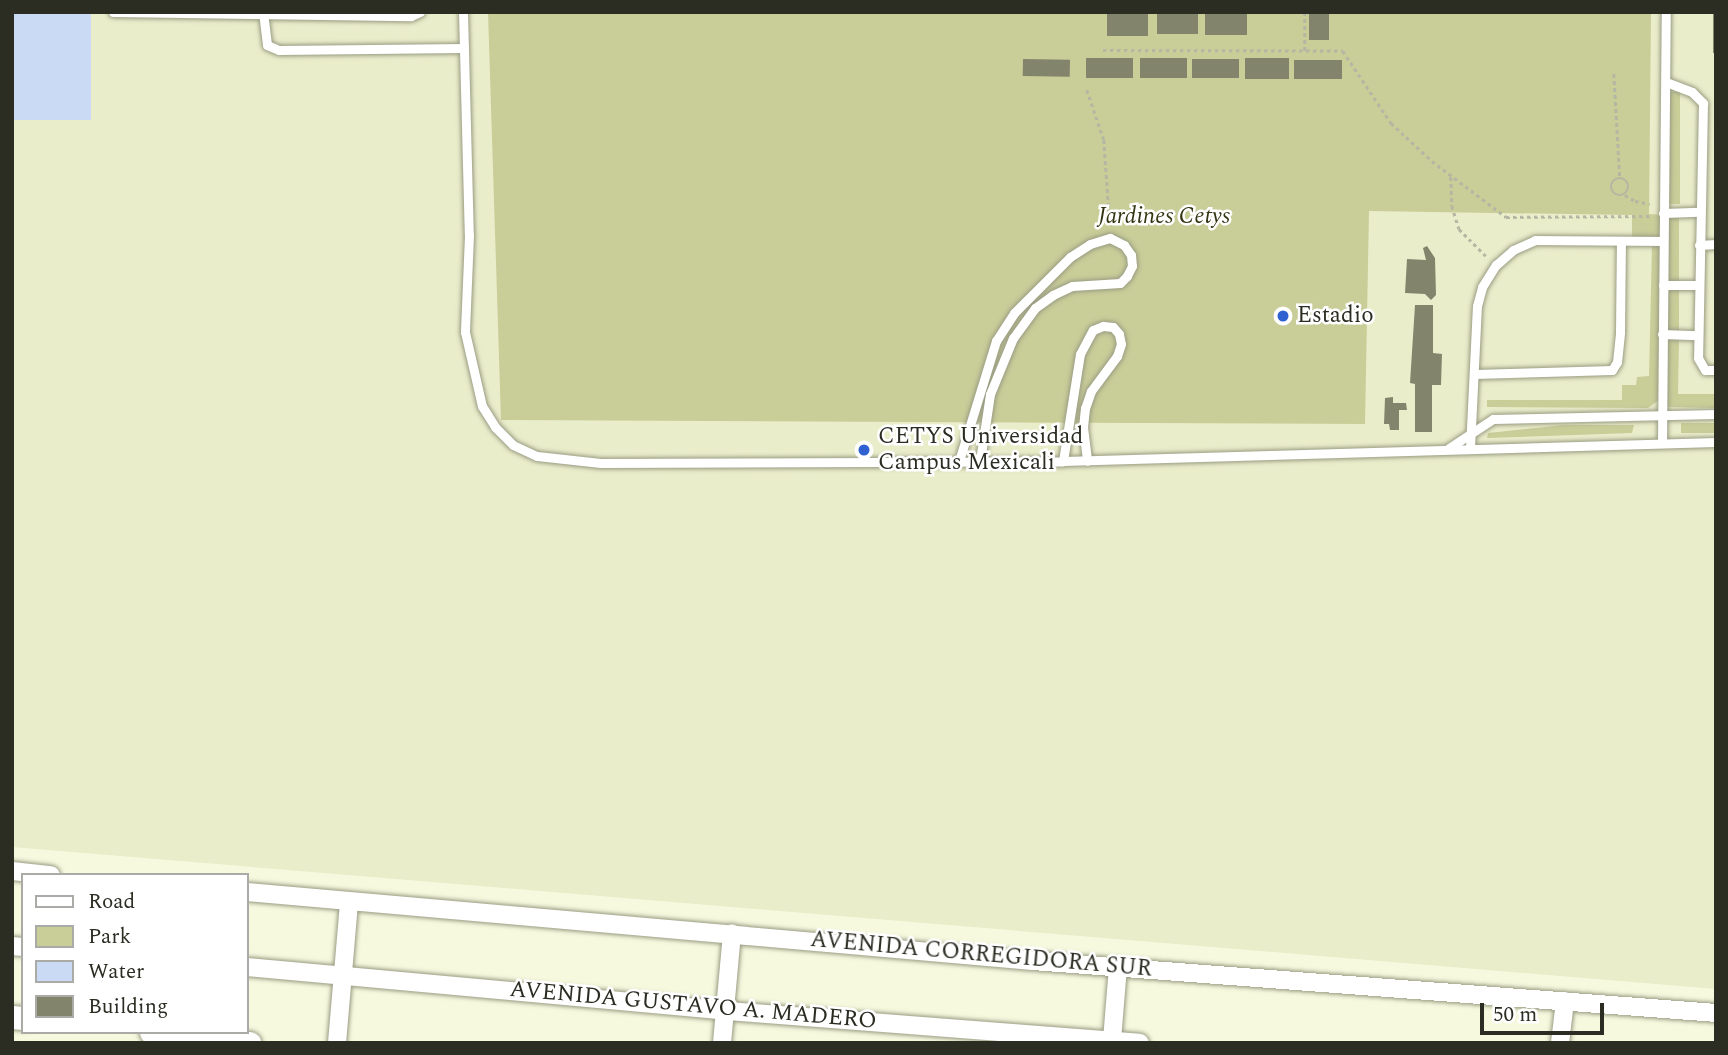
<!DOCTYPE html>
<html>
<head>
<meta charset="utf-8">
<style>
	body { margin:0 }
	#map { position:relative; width:1728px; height:1055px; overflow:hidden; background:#f6f9de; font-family:Spectral,serif }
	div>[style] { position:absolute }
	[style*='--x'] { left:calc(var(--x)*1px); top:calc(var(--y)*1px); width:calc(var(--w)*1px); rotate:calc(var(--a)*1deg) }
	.built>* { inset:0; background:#eaedca }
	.green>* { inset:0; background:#c9cd98; transform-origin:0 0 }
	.water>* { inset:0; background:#cad9f4; transform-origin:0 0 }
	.building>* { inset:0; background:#82856c; transform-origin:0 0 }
	.path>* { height:2.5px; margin-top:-1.25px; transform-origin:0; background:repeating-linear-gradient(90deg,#b4b7a1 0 3.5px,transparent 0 7px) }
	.path>.ring { margin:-1.25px; padding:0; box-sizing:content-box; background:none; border:2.5px solid #b4b7a1; border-radius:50% }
	.roads { filter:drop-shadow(0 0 2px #9a9c83) drop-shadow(0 0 2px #9a9c83) }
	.service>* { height:9px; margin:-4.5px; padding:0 4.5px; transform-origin:4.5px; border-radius:4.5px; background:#fff }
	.minor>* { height:18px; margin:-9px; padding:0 9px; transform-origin:9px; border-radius:9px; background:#fff }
	.tertiary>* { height:23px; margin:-11.5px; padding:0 11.5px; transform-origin:11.5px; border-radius:11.5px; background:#fff }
	.dots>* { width:19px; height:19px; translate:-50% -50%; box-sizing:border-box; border:4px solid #fff; border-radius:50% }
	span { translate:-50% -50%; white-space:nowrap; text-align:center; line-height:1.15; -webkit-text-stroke:5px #fff; paint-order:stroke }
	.park-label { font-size:23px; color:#333512; font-style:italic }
	.poi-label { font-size:23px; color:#2b2c22 }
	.left { translate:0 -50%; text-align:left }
	.street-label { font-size:23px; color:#2b2c22 }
	.frame { position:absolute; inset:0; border:14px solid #2b2c22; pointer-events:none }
	.legend { position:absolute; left:21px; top:873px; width:228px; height:161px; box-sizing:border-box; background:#fff; border:2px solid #aaaba7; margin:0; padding:9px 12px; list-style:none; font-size:21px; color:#2b2c22 }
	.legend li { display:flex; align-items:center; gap:14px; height:35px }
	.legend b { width:35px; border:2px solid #aaaba7 }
	.scale { position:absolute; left:1480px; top:1003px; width:124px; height:32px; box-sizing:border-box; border:4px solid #2b2c22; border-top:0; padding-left:9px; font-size:21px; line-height:24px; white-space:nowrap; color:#2b2c22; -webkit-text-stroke:5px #fff; paint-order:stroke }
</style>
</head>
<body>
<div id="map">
	<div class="built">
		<div style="clip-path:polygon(12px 12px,1716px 12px,1716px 989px,12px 847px)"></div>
	</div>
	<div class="green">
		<div style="clip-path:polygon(488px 12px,1651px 12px,1649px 214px,1661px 215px,1662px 339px,1679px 339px,1678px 394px,1716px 394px,1716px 408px,1669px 407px,1660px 399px,1648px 408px,1487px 407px,1487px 400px,1622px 400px,1622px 385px,1636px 385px,1637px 377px,1649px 376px,1652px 245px,1632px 245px,1632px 215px,1369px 211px,1365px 424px,501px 420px)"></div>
		<div style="left:1666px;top:92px;width:14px;height:112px"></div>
		<div style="left:1679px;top:212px;width:123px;height:16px;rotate:90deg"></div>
		<div style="left:1681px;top:423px;width:35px;height:10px"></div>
		<div style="clip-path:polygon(1563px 425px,1634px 425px,1632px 433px,1487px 438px,1488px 433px)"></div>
	</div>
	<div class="water">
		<div style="left:12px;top:12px;width:79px;height:108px"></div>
	</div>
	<div class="building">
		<div style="left:1107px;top:12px;width:41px;height:24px"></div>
		<div style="left:1157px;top:12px;width:41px;height:22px"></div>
		<div style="left:1205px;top:12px;width:42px;height:23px"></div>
		<div style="left:1309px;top:12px;width:20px;height:28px"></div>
		<div style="left:1713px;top:12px;width:3px;height:41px"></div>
		<div style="left:1086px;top:58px;width:47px;height:20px"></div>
		<div style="left:1140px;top:58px;width:47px;height:20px"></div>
		<div style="left:1245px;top:58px;width:44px;height:21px"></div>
		<div style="left:1023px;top:59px;width:47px;height:17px;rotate:1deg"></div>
		<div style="left:1192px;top:59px;width:47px;height:19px"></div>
		<div style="left:1294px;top:60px;width:48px;height:19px"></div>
		<div style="clip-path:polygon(1427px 246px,1435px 258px,1436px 295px,1431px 300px,1425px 294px,1405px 293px,1407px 259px,1426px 260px,1423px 248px)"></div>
		<div style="clip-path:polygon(1415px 305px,1433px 305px,1433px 353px,1442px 354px,1441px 385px,1432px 385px,1432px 432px,1415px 432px,1415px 384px,1410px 383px)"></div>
		<div style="clip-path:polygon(1393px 397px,1393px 403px,1406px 403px,1407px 410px,1399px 410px,1399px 430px,1390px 430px,1389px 424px,1384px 424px,1385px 398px)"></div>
	</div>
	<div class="path">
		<div style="--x:1305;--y:12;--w:39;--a:90"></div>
		<div style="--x:1103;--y:50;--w:240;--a:0.2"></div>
		<div style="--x:1343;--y:51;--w:87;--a:56.3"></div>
		<div style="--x:1391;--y:123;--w:56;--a:42.8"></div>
		<div style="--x:1432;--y:161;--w:93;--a:37.1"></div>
		<div style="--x:1506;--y:217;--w:145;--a:-0.4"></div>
		<div style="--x:1614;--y:74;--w:104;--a:86.7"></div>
		<div style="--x:1087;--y:90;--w:53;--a:71.2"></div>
		<div style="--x:1104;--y:140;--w:85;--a:86"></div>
		<div style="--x:1451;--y:177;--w:29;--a:88"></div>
		<div style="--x:1452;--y:206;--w:24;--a:73"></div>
		<div style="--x:1459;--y:229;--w:38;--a:45"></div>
		<div class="ring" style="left:1611px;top:178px;width:15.5px;height:15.5px"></div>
		<div style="--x:1625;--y:195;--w:12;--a:31"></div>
		<div style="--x:1635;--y:201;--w:15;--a:11"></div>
	</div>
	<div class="roads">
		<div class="service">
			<div style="--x:113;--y:12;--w:298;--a:0.8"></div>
			<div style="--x:411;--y:16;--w:10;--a:-24"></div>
			<div style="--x:263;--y:12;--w:33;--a:83"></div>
			<div style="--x:267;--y:45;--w:13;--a:23"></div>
			<div style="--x:279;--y:50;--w:185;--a:-0.6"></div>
			<div style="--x:463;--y:12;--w:223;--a:88.5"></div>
			<div style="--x:469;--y:235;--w:97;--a:92.4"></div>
			<div style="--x:465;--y:332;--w:76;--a:77.1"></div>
			<div style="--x:482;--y:406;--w:25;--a:58"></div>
			<div style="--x:495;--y:427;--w:25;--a:45"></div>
			<div style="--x:513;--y:445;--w:26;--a:25"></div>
			<div style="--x:537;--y:456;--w:64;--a:6.2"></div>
			<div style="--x:601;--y:463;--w:462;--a:-0.2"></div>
			<div style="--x:1063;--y:461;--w:653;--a:-1.67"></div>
			<div style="--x:1666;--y:82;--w:28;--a:21"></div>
			<div style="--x:1692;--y:92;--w:16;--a:45"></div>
			<div style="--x:1703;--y:103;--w:255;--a:91.1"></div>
			<div style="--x:1698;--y:358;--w:14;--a:60"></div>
			<div style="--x:1705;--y:370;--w:11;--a:0"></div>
			<div style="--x:1663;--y:213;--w:36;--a:-2"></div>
			<div style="--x:1699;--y:245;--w:17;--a:-3"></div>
			<div style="--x:1663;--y:285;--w:36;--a:0"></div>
			<div style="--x:1662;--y:334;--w:35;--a:2"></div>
			<div style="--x:1475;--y:374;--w:137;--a:-1.7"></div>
			<div style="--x:1612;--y:370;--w:9;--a:-58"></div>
			<div style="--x:1617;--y:362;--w:30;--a:-84"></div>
			<div style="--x:1620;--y:332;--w:91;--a:-89.4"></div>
			<div style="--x:1662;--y:443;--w:431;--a:-89.5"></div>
			<div style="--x:1449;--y:448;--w:53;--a:-33.4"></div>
			<div style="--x:1493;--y:419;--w:223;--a:-1.3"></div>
			<div style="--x:1470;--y:448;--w:142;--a:-87.2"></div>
			<div style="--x:1477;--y:306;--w:20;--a:-75"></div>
			<div style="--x:1482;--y:287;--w:26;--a:-58"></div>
			<div style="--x:1496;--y:265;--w:23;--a:-41"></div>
			<div style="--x:1513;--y:250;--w:24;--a:-24"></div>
			<div style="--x:1535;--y:240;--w:128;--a:0.4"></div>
			<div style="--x:959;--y:461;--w:126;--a:-72.9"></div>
			<div style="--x:996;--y:341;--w:33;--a:-57"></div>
			<div style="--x:1014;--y:313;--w:79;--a:-45"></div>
			<div style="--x:1070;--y:257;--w:24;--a:-33"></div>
			<div style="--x:1090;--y:244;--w:21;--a:-17"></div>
			<div style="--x:1110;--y:238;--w:16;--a:27"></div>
			<div style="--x:1124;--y:245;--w:12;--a:55"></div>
			<div style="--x:1131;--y:255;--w:11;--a:85"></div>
			<div style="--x:1132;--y:266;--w:11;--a:117"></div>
			<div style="--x:1127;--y:276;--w:10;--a:135"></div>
			<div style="--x:1120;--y:283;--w:48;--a:176.4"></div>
			<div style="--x:1072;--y:286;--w:21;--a:155"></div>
			<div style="--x:1053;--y:295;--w:22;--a:144"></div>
			<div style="--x:1035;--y:308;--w:37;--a:126"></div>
			<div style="--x:1013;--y:338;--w:61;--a:112.3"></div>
			<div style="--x:990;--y:394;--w:68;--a:98.5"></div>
			<div style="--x:1063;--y:461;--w:108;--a:-81"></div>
			<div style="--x:1080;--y:354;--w:27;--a:-62"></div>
			<div style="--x:1093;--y:330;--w:11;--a:-22"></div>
			<div style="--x:1103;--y:326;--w:10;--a:6"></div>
			<div style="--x:1113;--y:327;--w:9;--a:49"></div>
			<div style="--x:1119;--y:334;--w:10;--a:79"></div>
			<div style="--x:1121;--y:344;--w:13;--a:108"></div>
			<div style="--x:1117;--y:356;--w:44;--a:126.6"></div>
			<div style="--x:1091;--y:391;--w:18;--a:109"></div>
			<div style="--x:1085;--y:408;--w:19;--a:96"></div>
			<div style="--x:1083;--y:427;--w:34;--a:83"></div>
		</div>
		<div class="minor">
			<div style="--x:12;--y:871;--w:39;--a:6"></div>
			<div style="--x:247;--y:892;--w:789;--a:5.02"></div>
			<div style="--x:1033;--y:961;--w:685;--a:4.35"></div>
			<div style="--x:12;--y:946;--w:11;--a:5"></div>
			<div style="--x:247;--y:967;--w:482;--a:5.2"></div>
			<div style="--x:727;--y:1011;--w:414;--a:4.4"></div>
			<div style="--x:1112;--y:1040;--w:73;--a:-85.3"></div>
			<div style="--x:337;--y:1043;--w:142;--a:-85.1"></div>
			<div style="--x:722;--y:1043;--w:110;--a:-84.8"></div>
			<div style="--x:1560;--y:1043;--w:42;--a:-83.2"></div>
		</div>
		<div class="tertiary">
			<div style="--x:12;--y:1017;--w:11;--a:5"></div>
			<div style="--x:151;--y:1032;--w:99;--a:6.4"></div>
		</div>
	</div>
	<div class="dots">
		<div style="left:1283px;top:316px;background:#3061d0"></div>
		<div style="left:864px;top:450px;background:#3061d0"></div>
	</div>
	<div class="park-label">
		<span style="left:1164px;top:217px">Jardines Cetys</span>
	</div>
	<div class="poi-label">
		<span class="left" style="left:1297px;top:316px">Estadio</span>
		<span class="left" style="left:878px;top:450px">CETYS Universidad<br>Campus Mexicali</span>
	</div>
	<div class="street-label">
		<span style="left:981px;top:955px;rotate:5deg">AVENIDA CORREGIDORA SUR</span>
		<span style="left:693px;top:1006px;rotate:5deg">AVENIDA GUSTAVO A. MADERO</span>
	</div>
	<div class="frame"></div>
	<ul class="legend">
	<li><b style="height:9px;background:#fff"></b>Road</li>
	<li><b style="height:19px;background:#c9cd98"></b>Park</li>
	<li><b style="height:19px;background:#cad9f4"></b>Water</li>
	<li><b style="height:19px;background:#82856c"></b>Building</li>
	</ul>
	<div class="scale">50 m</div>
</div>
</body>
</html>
